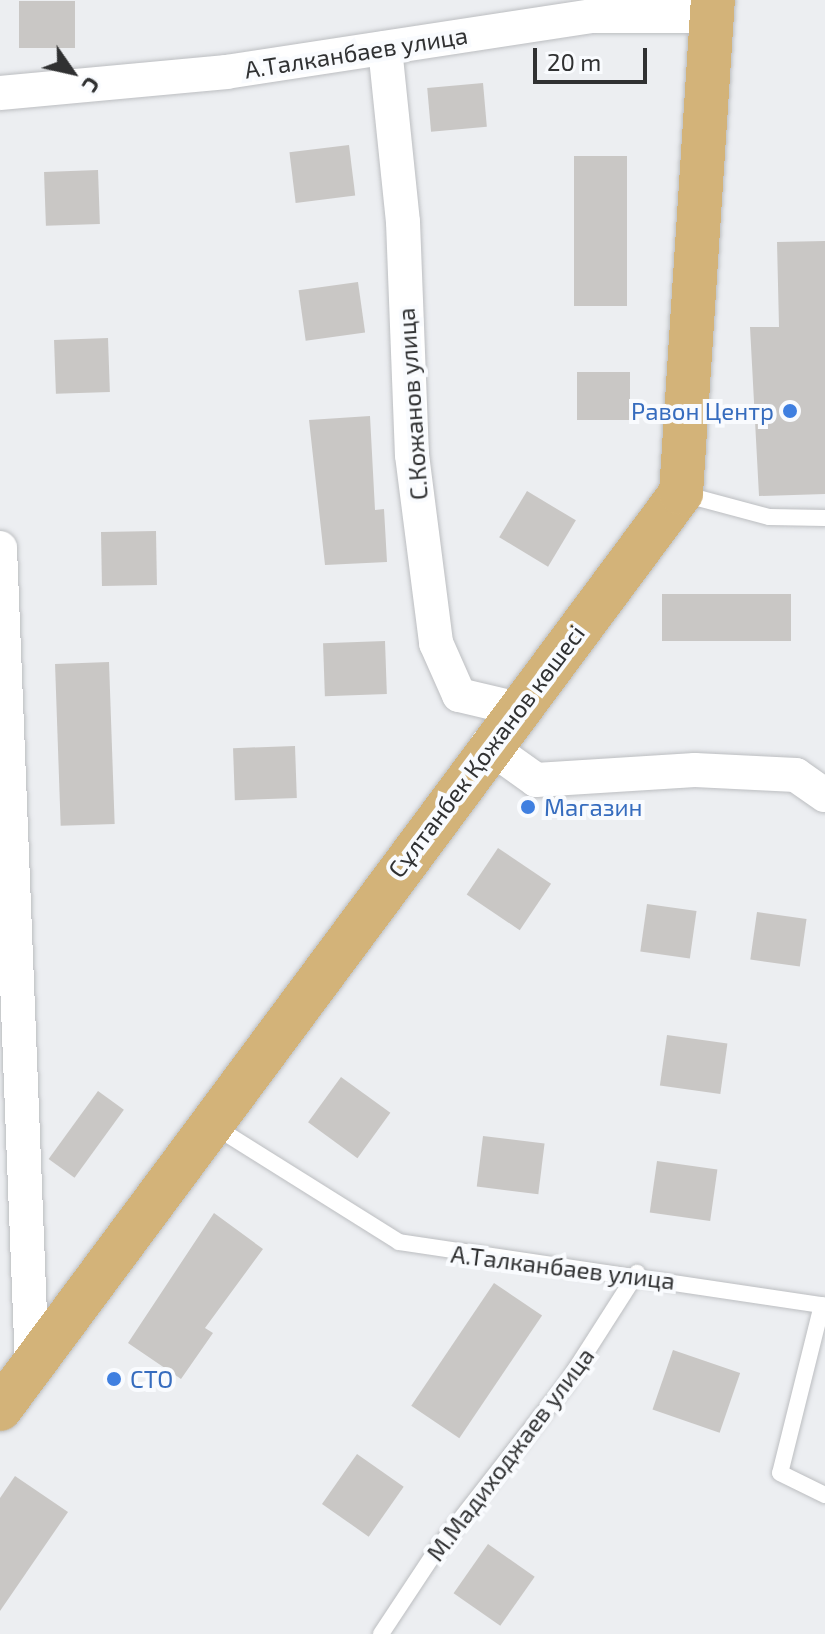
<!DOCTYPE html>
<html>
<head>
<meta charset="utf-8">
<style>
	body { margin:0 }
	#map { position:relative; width:825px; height:1634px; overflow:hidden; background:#eceef1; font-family:"Exo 2",sans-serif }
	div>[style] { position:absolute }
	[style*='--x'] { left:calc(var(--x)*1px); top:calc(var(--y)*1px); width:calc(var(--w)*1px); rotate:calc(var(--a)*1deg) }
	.building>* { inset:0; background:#c9c7c5; transform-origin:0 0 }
	.roads { filter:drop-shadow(0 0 2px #bcbec1) drop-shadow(0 0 2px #bcbec1) }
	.service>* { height:16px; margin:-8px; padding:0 8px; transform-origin:8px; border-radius:8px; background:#fff }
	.minor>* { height:34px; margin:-17px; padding:0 17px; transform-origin:17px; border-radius:17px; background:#fff }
	.primary>* { height:44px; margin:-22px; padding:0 22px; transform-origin:22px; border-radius:22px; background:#d3b379 }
	.dots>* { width:22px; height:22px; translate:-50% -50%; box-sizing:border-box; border:4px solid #f9fbfe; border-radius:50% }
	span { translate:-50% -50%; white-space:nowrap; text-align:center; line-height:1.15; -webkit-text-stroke:8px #f9fbfe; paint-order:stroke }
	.street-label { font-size:24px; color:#303132 }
	.shop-label { font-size:24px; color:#366cbe }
	.right { translate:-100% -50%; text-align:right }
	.left { translate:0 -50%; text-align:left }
	.north { position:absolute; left:32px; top:32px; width:80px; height:80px; -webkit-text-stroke:6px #f9fbfe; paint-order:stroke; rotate:124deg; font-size:22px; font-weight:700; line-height:32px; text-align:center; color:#303132 }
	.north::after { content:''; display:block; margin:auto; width:28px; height:36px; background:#303132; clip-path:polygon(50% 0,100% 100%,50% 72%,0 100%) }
	.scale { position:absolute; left:533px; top:48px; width:114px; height:36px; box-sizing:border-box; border:4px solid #303132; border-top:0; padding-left:10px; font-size:24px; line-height:28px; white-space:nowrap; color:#303132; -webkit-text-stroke:6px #f9fbfe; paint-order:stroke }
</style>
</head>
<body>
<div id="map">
	<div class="building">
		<div style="left:75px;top:1px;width:47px;height:56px;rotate:90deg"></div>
		<div style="left:483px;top:83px;width:44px;height:56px;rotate:85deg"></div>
		<div style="left:349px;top:145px;width:51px;height:60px;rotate:83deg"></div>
		<div style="left:574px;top:156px;width:53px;height:150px"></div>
		<div style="left:98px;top:170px;width:54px;height:54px;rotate:88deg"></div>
		<div style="clip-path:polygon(825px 241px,825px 494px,759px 496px,750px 327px,779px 327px,777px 242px)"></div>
		<div style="left:358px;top:282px;width:51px;height:60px;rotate:82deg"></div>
		<div style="left:108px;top:338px;width:54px;height:54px;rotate:88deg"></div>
		<div style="left:577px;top:372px;width:53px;height:48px"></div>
		<div style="clip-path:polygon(370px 416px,375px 510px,384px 509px,387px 562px,325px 565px,309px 420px)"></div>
		<div style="left:527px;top:491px;width:57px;height:54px;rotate:31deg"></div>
		<div style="left:156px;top:531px;width:54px;height:55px;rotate:89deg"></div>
		<div style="left:791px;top:594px;width:47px;height:129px;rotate:90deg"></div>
		<div style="left:385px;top:641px;width:53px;height:62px;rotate:88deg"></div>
		<div style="left:109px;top:662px;width:162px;height:54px;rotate:88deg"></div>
		<div style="left:295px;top:746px;width:52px;height:62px;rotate:88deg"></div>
		<div style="left:498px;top:848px;width:64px;height:56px;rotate:34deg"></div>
		<div style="left:647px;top:904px;width:50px;height:48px;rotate:8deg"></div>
		<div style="left:757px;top:912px;width:50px;height:48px;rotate:8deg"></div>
		<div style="left:667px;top:1035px;width:61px;height:51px;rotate:8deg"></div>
		<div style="left:341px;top:1077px;width:61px;height:56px;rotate:36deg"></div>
		<div style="left:98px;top:1091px;width:32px;height:84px;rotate:36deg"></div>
		<div style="left:483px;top:1136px;width:62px;height:51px;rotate:7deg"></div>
		<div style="left:657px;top:1161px;width:61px;height:52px;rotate:8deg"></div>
		<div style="clip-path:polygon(214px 1213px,263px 1249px,205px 1328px,213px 1333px,181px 1379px,128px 1343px)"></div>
		<div style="left:494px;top:1283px;width:58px;height:148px;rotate:34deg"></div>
		<div style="left:673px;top:1350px;width:71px;height:63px;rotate:19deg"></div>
		<div style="left:357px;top:1454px;width:57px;height:61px;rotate:35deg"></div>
		<div style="clip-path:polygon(15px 1476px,68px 1512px,0 1611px,0 1498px)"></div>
		<div style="left:488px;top:1544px;width:57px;height:60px;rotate:35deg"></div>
	</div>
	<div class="roads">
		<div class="service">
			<div style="--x:683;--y:494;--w:89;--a:15"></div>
			<div style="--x:769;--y:517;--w:56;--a:1"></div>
			<div style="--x:214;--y:1126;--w:218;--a:32.1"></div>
			<div style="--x:399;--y:1242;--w:428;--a:8.5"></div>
			<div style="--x:822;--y:1305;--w:173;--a:104"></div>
			<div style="--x:780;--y:1473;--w:50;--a:26.1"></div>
			<div style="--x:381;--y:1634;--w:103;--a:-56.5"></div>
			<div style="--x:438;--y:1548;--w:208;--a:-52"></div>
			<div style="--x:566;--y:1384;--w:132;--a:-57.4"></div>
		</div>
		<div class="minor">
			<div style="--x:385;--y:48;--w:175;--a:84.1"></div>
			<div style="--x:403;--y:222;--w:233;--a:87.8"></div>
			<div style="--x:412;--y:455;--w:190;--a:82.7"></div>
			<div style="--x:436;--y:643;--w:57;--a:66.1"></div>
			<div style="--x:459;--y:695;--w:61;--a:13.3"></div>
			<div style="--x:0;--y:93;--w:227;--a:-5.3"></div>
			<div style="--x:226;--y:72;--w:372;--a:-8.7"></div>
			<div style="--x:594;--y:16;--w:118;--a:0"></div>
			<div style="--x:0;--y:548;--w:819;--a:87.76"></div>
			<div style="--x:487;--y:745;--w:60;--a:35.5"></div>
			<div style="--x:536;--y:780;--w:159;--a:-3.6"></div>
			<div style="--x:695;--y:770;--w:101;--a:2.8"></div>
			<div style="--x:796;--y:775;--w:35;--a:35"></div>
		</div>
		<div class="primary">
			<div style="--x:0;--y:1409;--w:1141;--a:-53.37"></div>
			<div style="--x:681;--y:493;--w:494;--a:-86.3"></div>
		</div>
	</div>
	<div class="dots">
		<div style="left:790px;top:411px;background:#3f7fe0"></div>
		<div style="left:528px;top:807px;background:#3f7fe0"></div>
		<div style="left:114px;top:1379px;background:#3f7fe0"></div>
	</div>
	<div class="street-label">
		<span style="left:356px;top:52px;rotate:-9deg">А.Талканбаев улица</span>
		<span style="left:412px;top:404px;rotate:-94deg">С.Кожанов улица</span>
		<span style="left:486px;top:751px;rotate:-53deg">Сұлтанбек Қожанов көшесі</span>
		<span style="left:563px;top:1267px;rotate:7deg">А.Талканбаев улица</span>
		<span style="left:510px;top:1454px;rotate:-53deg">М.Мадиходжаев улица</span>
	</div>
	<div class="shop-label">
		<span class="right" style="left:774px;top:411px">Равон Центр</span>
		<span class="left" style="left:544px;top:807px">Магазин</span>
		<span class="left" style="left:130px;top:1379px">СТО</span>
	</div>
	<div class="north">С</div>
	<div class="scale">20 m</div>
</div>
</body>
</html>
